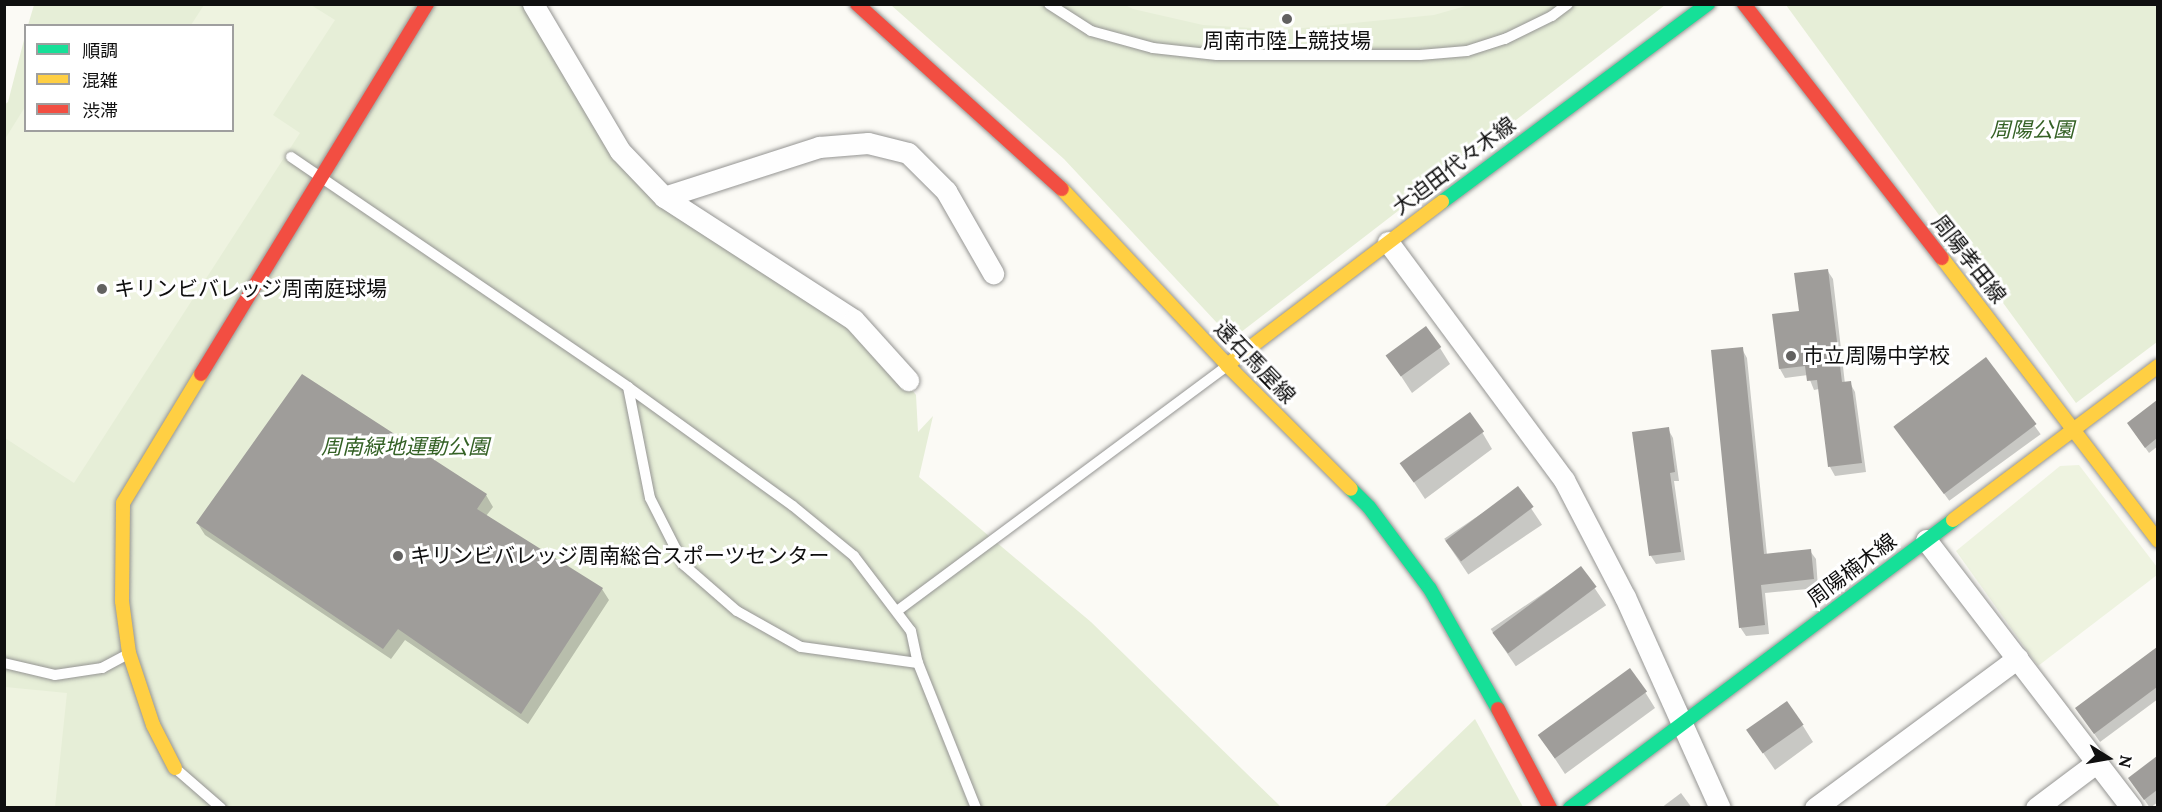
<!DOCTYPE html>
<html>
<head>
<meta charset="utf-8">
<style>
	body { margin:0 }
	#map { position:relative; width:2162px; height:812px; overflow:hidden; background:#fbfaf5; font-family:Lora,"Noto Sans JP",serif }
	div>[style] { position:absolute }
	[style*='--x'] { left:calc(var(--x)*1px); top:calc(var(--y)*1px); width:calc(var(--w)*1px); rotate:calc(var(--a)*1deg) }
	.green>* { inset:0; background:#e6eed7 }
	.pitch>* { inset:0; background:#eef3e0 }
	.shadow>* { inset:0; background:#0003; transform-origin:0 0 }
	.building>* { inset:0; background:#9f9d9a; transform-origin:0 0 }
	.roads { filter:drop-shadow(0 0 2px #959593) drop-shadow(0 0 2px #959593) }
	.lane>* { height:10px; margin:-5px; padding:0 5px; transform-origin:5px; border-radius:5px; background:#fefefe }
	.street>* { height:21px; margin:-10.5px; padding:0 10.5px; transform-origin:10.5px; border-radius:10.5px; background:#fefefe }
	.fast>* { height:14px; margin:-7px; padding:0 7px; transform-origin:7px; border-radius:7px; background:#16e098 }
	.slow>* { height:14px; margin:-7px; padding:0 7px; transform-origin:7px; border-radius:7px; background:#ffcf43 }
	.jam>* { height:14px; margin:-7px; padding:0 7px; transform-origin:7px; border-radius:7px; background:#f24e42 }
	.dots>* { width:16px; height:16px; translate:-50% -50%; box-sizing:border-box; border:3px solid #fff; border-radius:50% }
	span { translate:-50% -50%; white-space:nowrap; text-align:center; line-height:1.15; -webkit-text-stroke:6px #fff; paint-order:stroke }
	.poi-label { font-size:21px; color:#0f0f0f }
	.left { translate:0 -50%; text-align:left }
	.park-label { font-size:21px; color:#346125; font-style:italic }
	.street-label { font-size:21px; color:#0f0f0f }
	.frame { position:absolute; inset:0; border:6px solid #0f0f0f; pointer-events:none }
	.legend { position:absolute; left:24px; top:24px; width:210px; height:108px; box-sizing:border-box; background:#fff; border:2px solid #9f9f9f; margin:0; padding:8px 10px; list-style:none; font-size:18px; color:#0f0f0f }
	.legend li { display:flex; align-items:center; gap:12px; height:30px }
	.legend b { width:30px; border:2px solid #9f9f9f }
	.north { position:absolute; left:2078px; top:728px; width:60px; height:60px; -webkit-text-stroke:4px #fff; paint-order:stroke; rotate:101deg; font-size:16px; font-weight:700; line-height:24px; text-align:center; color:#0f0f0f }
	.north::after { content:''; display:block; margin:auto; width:21px; height:27px; background:#0f0f0f; clip-path:polygon(50% 0,100% 100%,50% 72%,0 100%) }
</style>
</head>
<body>
<div id="map">
	<div class="green">
		<div style="clip-path:polygon(34px 5px,536px 5px,655px 188px,858px 320px,916px 395px,918px 432px,933px 416px,919px 477px,1091px 622px,1281px 807px,5px 807px,4px 105px,8px 102px,25px 36px,26px 130px,232px 130px,232px 26px,28px 25px)"></div>
		<div style="clip-path:polygon(891px 5px,1665px 5px,1232px 339px,1064px 159px)"></div>
		<div style="clip-path:polygon(1786px 5px,2157px 5px,2157px 342px,2076px 403px)"></div>
		<div style="clip-path:polygon(1475px 719px,1523px 807px,1384px 807px)"></div>
	</div>
	<div class="pitch">
		<div style="clip-path:polygon(204px 5px,311px 5px,335px 20px,273px 115px,300px 133px,74px 483px,5px 438px,5px 139px,25px 107px,26px 130px,232px 130px,232px 26px,191px 25px)"></div>
		<div style="clip-path:polygon(1125px 5px,1469px 5px,1434px 15px,1283px 30px,1203px 25px,1133px 9px)"></div>
		<div style="clip-path:polygon(2079px 465px,2157px 567px,2157px 575px,2038px 666px,1956px 551px,2060px 466px)"></div>
		<div style="clip-path:polygon(5px 687px,67px 693px,55px 807px,5px 807px)"></div>
	</div>
	<div class="shadow">
		<div style="clip-path:polygon(1827px 270px,1833px 279px,1845px 384px,1850px 383px,1855px 392px,1866px 472px,1835px 476px,1830px 467px,1819px 389px,1814px 390px,1808px 375px,1785px 378px,1780px 369px,1774px 315px,1800px 312px)"></div>
		<div style="clip-path:polygon(1440px 348px,1450px 364px,1412px 393px,1388px 356px)"></div>
		<div style="clip-path:polygon(1742px 349px,1747px 358px,1767px 555px,1810px 551px,1816px 559px,1818px 588px,1765px 593px,1769px 634px,1746px 636px,1740px 627px)"></div>
		<div style="left:1986px;top:359px;width:93px;height:113px;rotate:54deg"></div>
		<div style="clip-path:polygon(302px 376px,486px 495px,493px 507px,486px 516px,602px 589px,609px 600px,528px 724px,405px 640px,391px 659px,205px 535px,198px 524px)"></div>
		<div style="clip-path:polygon(2152px 406px,2158px 413px,2158px 446px,2149px 453px,2132px 429px)"></div>
		<div style="clip-path:polygon(1668px 429px,1673px 438px,1679px 481px,1674px 481px,1685px 560px,1656px 564px,1651px 556px)"></div>
		<div style="clip-path:polygon(1482px 432px,1492px 449px,1425px 499px,1402px 464px)"></div>
		<div style="left:1518px;top:489px;width:43px;height:89px;rotate:56deg"></div>
		<div style="left:1581px;top:568px;width:45px;height:109px;rotate:56deg"></div>
		<div style="clip-path:polygon(2158px 649px,2158px 699px,2100px 742px,2077px 709px)"></div>
		<div style="clip-path:polygon(1645px 692px,1655px 708px,1565px 774px,1540px 736px)"></div>
		<div style="clip-path:polygon(1803px 726px,1813px 742px,1775px 770px,1748px 731px)"></div>
		<div style="clip-path:polygon(2158px 758px,2158px 802px,2150px 808px,2130px 779px)"></div>
		<div style="clip-path:polygon(1681px 793px,1692px 808px,1661px 808px)"></div>
	</div>
	<div class="building">
		<div style="clip-path:polygon(1828px 269px,1842px 382px,1851px 381px,1862px 463px,1828px 467px,1817px 380px,1807px 381px,1805px 366px,1779px 369px,1772px 314px,1799px 311px,1794px 273px)"></div>
		<div style="left:1426px;top:326px;width:26px;height:50px;rotate:54deg"></div>
		<div style="clip-path:polygon(1743px 347px,1764px 554px,1811px 549px,1814px 579px,1761px 585px,1765px 625px,1739px 628px,1711px 350px)"></div>
		<div style="left:1986px;top:357px;width:84px;height:116px;rotate:53deg"></div>
		<div style="clip-path:polygon(302px 374px,487px 494px,477px 509px,603px 588px,521px 714px,398px 629px,383px 649px,196px 523px)"></div>
		<div style="clip-path:polygon(2157px 400px,2157px 438px,2145px 448px,2127px 423px)"></div>
		<div style="left:1470px;top:412px;width:24px;height:87px;rotate:54deg"></div>
		<div style="clip-path:polygon(1669px 427px,1675px 472px,1670px 473px,1681px 552px,1649px 556px,1632px 432px)"></div>
		<div style="left:1518px;top:486px;width:26px;height:91px;rotate:53deg"></div>
		<div style="left:1581px;top:566px;width:26px;height:111px;rotate:53deg"></div>
		<div style="clip-path:polygon(2157px 647px,2157px 687px,2094px 734px,2075px 708px)"></div>
		<div style="left:1630px;top:668px;width:29px;height:114px;rotate:54deg"></div>
		<div style="left:1787px;top:701px;width:29px;height:50px;rotate:55deg"></div>
		<div style="clip-path:polygon(2157px 756px,2157px 790px,2144px 800px,2128px 778px)"></div>
	</div>
	<div class="roads">
		<div class="lane">
			<div style="--x:1049;--y:4;--w:50;--a:32.7"></div>
			<div style="--x:1091;--y:31;--w:64;--a:15.3"></div>
			<div style="--x:1153;--y:48;--w:64;--a:6.2"></div>
			<div style="--x:1217;--y:55;--w:203;--a:0"></div>
			<div style="--x:1420;--y:55;--w:47;--a:-4.9"></div>
			<div style="--x:1467;--y:51;--w:40;--a:-18"></div>
			<div style="--x:1505;--y:39;--w:52;--a:-26.1"></div>
			<div style="--x:1552;--y:16;--w:20;--a:-37"></div>
			<div style="--x:291;--y:157;--w:408;--a:34.3"></div>
			<div style="--x:628;--y:387;--w:203;--a:35.8"></div>
			<div style="--x:793;--y:506;--w:79;--a:39.3"></div>
			<div style="--x:854;--y:556;--w:94;--a:52.8"></div>
			<div style="--x:911;--y:631;--w:33;--a:78"></div>
			<div style="--x:918;--y:663;--w:156;--a:68.2"></div>
			<div style="--x:628;--y:387;--w:113;--a:78.8"></div>
			<div style="--x:650;--y:498;--w:75;--a:63.1"></div>
			<div style="--x:684;--y:565;--w:70;--a:41"></div>
			<div style="--x:737;--y:611;--w:73;--a:29.4"></div>
			<div style="--x:801;--y:647;--w:118;--a:7.8"></div>
			<div style="--x:897;--y:611;--w:411;--a:-36.6"></div>
			<div style="--x:4;--y:663;--w:52;--a:13.2"></div>
			<div style="--x:55;--y:675;--w:48;--a:-8.5"></div>
			<div style="--x:102;--y:668;--w:30;--a:-28"></div>
			<div style="--x:175;--y:768;--w:61;--a:41"></div>
		</div>
		<div class="street">
			<div style="--x:533;--y:4;--w:171;--a:59.4"></div>
			<div style="--x:620;--y:151;--w:64;--a:46.3"></div>
			<div style="--x:664;--y:197;--w:226;--a:32.9"></div>
			<div style="--x:854;--y:320;--w:81;--a:48"></div>
			<div style="--x:664;--y:197;--w:163;--a:-17.9"></div>
			<div style="--x:819;--y:147;--w:49;--a:-4.7"></div>
			<div style="--x:868;--y:143;--w:41;--a:14"></div>
			<div style="--x:908;--y:153;--w:54;--a:45"></div>
			<div style="--x:946;--y:191;--w:95;--a:60.2"></div>
			<div style="--x:1388;--y:242;--w:296;--a:53.5"></div>
			<div style="--x:1564;--y:480;--w:132;--a:62.5"></div>
			<div style="--x:1625;--y:597;--w:231;--a:65.8"></div>
			<div style="--x:1926;--y:540;--w:338;--a:52.5"></div>
			<div style="--x:1815;--y:808;--w:252;--a:-36.5"></div>
			<div style="--x:2036;--y:808;--w:76;--a:-37"></div>
		</div>
		<div class="fast">
			<div style="--x:1442;--y:202;--w:332;--a:-36.7"></div>
			<div style="--x:1351;--y:489;--w:25;--a:45"></div>
			<div style="--x:1369;--y:507;--w:102;--a:53.4"></div>
			<div style="--x:1430;--y:589;--w:138;--a:60.5"></div>
			<div style="--x:1570;--y:808;--w:479;--a:-36.9"></div>
		</div>
		<div class="slow">
			<div style="--x:1062;--y:189;--w:241;--a:46.8"></div>
			<div style="--x:1227;--y:365;--w:175;--a:45"></div>
			<div style="--x:1942;--y:258;--w:356;--a:52.6"></div>
			<div style="--x:1227;--y:365;--w:270;--a:-37.2"></div>
			<div style="--x:1953;--y:520;--w:256;--a:-36.9"></div>
			<div style="--x:175;--y:768;--w:48;--a:-117.1"></div>
			<div style="--x:153;--y:725;--w:76;--a:-108.4"></div>
			<div style="--x:129;--y:653;--w:52;--a:-97.7"></div>
			<div style="--x:122;--y:601;--w:98;--a:-89.4"></div>
			<div style="--x:123;--y:503;--w:151;--a:-58.8"></div>
		</div>
		<div class="jam">
			<div style="--x:857;--y:4;--w:276;--a:42.1"></div>
			<div style="--x:1744;--y:4;--w:322;--a:52.1"></div>
			<div style="--x:201;--y:374;--w:434;--a:-58.6"></div>
			<div style="--x:1498;--y:709;--w:112;--a:62.3"></div>
		</div>
	</div>
	<div class="dots">
		<div style="left:1287px;top:19px;background:#626160"></div>
		<div style="left:102px;top:289px;background:#626160"></div>
		<div style="left:1791px;top:356px;background:#626160"></div>
		<div style="left:398px;top:556px;background:#626160"></div>
	</div>
	<div class="poi-label">
		<span style="left:1287px;top:41px">周南市陸上競技場</span>
		<span class="left" style="left:114px;top:289px">キリンビバレッジ周南庭球場</span>
		<span class="left" style="left:1803px;top:356px">市立周陽中学校</span>
		<span class="left" style="left:410px;top:556px">キリンビバレッジ周南総合スポーツセンター</span>
	</div>
	<div class="park-label">
		<span style="left:2032px;top:130px">周陽公園</span>
		<span style="left:405px;top:447px">周南緑地運動公園</span>
	</div>
	<div class="street-label">
		<span style="left:1454px;top:166px;rotate:-37deg">大迫田代々木線</span>
		<span style="left:1969px;top:259px;rotate:52deg">周陽孝田線</span>
		<span style="left:1255px;top:362px;rotate:46deg">遠石馬屋線</span>
		<span style="left:1852px;top:570px;rotate:-37deg">周陽楠木線</span>
	</div>
	<div class="frame"></div>
	<ul class="legend">
	<li><b style="height:8px;background:#16e098"></b>順調</li>
	<li><b style="height:8px;background:#ffcf43"></b>混雑</li>
	<li><b style="height:8px;background:#f24e42"></b>渋滞</li>
	</ul>
	<div class="north">N</div>
</div>
</body>
</html>
